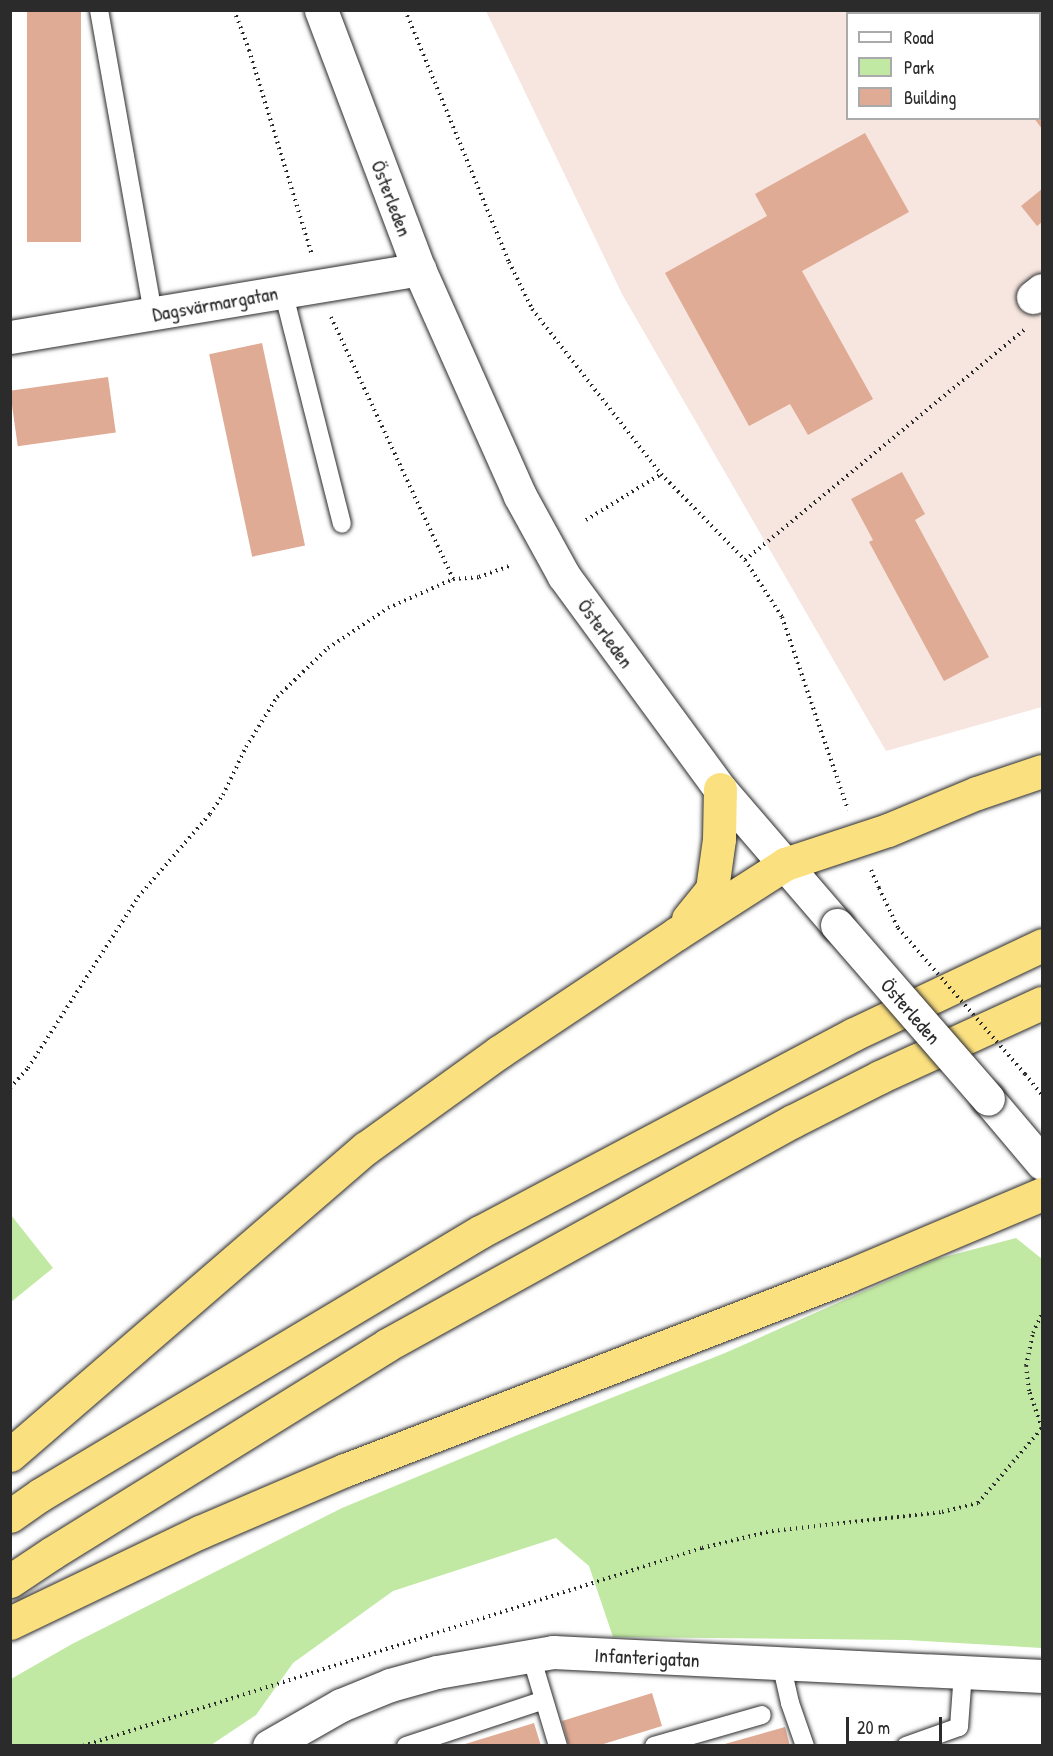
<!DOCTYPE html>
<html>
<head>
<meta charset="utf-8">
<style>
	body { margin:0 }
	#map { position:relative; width:1053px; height:1756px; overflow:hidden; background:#fff; font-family:"Patrick Hand",sans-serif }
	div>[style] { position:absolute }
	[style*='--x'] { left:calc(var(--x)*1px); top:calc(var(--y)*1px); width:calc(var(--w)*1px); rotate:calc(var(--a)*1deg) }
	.built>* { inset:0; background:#f6e6df }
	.green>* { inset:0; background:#c2e9a3 }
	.building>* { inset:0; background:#e0ab95; transform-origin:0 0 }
	.path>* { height:4px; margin-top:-2px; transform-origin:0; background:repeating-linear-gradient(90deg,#2b2b2b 0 1.5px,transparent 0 6px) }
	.roads { filter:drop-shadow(0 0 2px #2b2b2b) drop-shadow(0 0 2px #2b2b2b) }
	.service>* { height:18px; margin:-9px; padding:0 9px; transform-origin:9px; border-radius:9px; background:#fff }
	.minor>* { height:33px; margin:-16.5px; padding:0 16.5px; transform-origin:16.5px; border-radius:16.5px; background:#fff }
	.secondary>* { height:33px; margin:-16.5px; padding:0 16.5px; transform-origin:16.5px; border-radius:16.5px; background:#fff }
	.motorway>* { height:33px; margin:-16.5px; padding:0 16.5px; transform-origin:16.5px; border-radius:16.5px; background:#fbe080 }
	.path-bridge>* { height:4px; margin-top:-2px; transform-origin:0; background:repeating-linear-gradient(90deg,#2b2b2b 0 1.5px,transparent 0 6px) }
	.bridges { filter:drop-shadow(0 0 2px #2b2b2b) drop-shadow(0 0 2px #2b2b2b) }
	.secondary-bridge>* { height:33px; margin:-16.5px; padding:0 16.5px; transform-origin:16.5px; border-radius:16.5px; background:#fff }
	span { translate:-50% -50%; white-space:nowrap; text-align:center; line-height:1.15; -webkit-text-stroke:4.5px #fff; paint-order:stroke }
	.street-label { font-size:20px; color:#2b2b2b }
	.frame { position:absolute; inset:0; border:12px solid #2b2b2b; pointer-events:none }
	.legend { position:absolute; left:846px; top:12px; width:195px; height:108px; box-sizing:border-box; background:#fff; border:2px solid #aaa; margin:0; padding:8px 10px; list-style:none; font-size:18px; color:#2b2b2b }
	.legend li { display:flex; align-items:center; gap:12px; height:30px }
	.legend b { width:30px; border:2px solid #aaa }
	.scale { position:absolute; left:846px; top:1717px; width:96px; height:27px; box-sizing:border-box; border:3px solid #2b2b2b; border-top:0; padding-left:8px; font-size:18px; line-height:21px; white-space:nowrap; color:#2b2b2b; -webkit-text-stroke:4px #fff; paint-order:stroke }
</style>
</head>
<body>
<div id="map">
	<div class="built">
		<div style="clip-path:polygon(evenodd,486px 11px,1042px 11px,1042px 707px,886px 751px,622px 294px,486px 11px,848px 14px,1040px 14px,1040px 118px,848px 118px,848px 14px)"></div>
	</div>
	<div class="green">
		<div style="clip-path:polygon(11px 1215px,53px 1268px,11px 1302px,10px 1302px)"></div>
		<div style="clip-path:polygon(1016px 1238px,1042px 1259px,1042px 1648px,906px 1640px,613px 1637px,589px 1566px,556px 1538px,393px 1591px,293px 1663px,256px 1715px,211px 1745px,11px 1745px,11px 1679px,72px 1644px,342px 1508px,520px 1434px,725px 1353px,937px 1259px)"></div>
	</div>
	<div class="building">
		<div style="left:27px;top:10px;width:54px;height:232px"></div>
		<div style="clip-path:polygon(954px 10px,1042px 10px,1042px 129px,1034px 118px,1040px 118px,1040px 14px,950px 14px)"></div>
		<div style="clip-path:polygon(865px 133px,909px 212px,802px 271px,873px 399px,808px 435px,790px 404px,749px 426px,665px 273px,767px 216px,755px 194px)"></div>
		<div style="clip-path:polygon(1042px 189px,1042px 222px,1037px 226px,1021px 206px)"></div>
		<div style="left:262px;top:343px;width:207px;height:54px;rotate:78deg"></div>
		<div style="left:108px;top:377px;width:56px;height:99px;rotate:82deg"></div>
		<div style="clip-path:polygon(902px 472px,925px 514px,915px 520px,989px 657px,944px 681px,869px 542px,873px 540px,851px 499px)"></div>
		<div style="clip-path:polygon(652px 1693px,662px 1726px,597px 1746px,569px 1746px,562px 1721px)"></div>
		<div style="clip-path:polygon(534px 1723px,541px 1746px,462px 1746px,462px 1745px)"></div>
		<div style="clip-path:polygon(785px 1727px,790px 1746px,721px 1746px,721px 1745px)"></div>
	</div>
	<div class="path">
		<div style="--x:234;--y:10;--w:43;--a:69.4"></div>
		<div style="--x:249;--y:50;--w:214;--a:72.9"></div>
		<div style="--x:405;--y:10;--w:273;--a:67.6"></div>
		<div style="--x:509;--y:262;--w:52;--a:63.9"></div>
		<div style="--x:532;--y:309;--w:209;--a:52"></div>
		<div style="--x:661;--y:474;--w:120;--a:45.7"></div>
		<div style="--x:745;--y:560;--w:68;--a:57"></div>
		<div style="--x:782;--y:617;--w:204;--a:71.1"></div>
		<div style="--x:331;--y:317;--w:289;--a:65"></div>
		<div style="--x:586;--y:520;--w:88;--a:-31.5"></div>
		<div style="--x:745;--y:560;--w:364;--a:-39.5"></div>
		<div style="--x:871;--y:870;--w:20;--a:66"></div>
		<div style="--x:1025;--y:1074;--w:27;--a:51"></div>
		<div style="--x:10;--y:1088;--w:27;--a:-48"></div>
		<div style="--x:28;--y:1068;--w:203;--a:-57.2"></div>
		<div style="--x:138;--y:897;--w:110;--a:-49.1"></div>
		<div style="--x:210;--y:814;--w:23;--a:-56"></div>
		<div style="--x:223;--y:795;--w:53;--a:-64.4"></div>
		<div style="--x:246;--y:747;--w:59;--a:-58.2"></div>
		<div style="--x:277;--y:697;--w:71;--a:-43.9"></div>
		<div style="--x:328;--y:648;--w:72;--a:-33.7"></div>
		<div style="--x:388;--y:608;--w:71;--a:-24"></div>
		<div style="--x:453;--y:579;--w:26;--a:-4"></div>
		<div style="--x:479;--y:577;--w:32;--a:-20"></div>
		<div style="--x:1042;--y:1428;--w:39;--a:-109"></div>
		<div style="--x:1029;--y:1391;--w:25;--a:-97"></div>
		<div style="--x:1026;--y:1366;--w:34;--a:-78"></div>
		<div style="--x:1033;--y:1333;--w:21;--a:-65"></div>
		<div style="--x:83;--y:1746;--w:650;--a:-17.74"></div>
		<div style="--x:702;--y:1548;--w:72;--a:-13.7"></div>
		<div style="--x:772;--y:1531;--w:171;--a:-6.4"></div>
		<div style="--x:942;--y:1512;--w:37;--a:-14"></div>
		<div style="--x:978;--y:1503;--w:99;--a:-49.5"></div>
	</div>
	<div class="roads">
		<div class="service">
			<div style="--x:99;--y:10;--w:308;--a:79.9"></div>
			<div style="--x:283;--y:291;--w:240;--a:75.8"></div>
			<div style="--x:531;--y:1656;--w:94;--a:73.3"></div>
			<div style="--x:781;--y:1663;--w:41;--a:77.3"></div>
			<div style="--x:790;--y:1703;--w:46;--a:70.8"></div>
			<div style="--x:406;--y:1746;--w:145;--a:-18.4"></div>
			<div style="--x:654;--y:1746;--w:112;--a:-16"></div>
			<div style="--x:906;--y:1746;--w:56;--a:-19.7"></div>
			<div style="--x:959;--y:1727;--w:55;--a:-85.8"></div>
		</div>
		<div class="minor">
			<div style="--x:1033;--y:297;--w:11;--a:-38"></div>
			<div style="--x:10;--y:337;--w:415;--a:-9.4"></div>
			<div style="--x:269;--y:1746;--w:83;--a:-29.7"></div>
			<div style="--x:341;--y:1705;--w:53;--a:-22.2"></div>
			<div style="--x:390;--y:1685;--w:49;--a:-15.5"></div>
			<div style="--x:437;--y:1672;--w:118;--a:-9.8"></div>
			<div style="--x:553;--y:1652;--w:490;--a:2.8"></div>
		</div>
		<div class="secondary">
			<div style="--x:321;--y:10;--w:277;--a:69.3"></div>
			<div style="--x:419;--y:269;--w:248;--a:66"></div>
			<div style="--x:520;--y:496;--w:91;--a:61.2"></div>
			<div style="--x:564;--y:576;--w:264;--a:53.8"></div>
			<div style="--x:720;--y:789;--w:179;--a:49.3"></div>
			<div style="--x:988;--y:1099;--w:84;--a:49.8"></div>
		</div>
		<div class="motorway">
			<div style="--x:688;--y:919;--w:38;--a:-51"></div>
			<div style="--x:712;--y:889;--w:50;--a:-82"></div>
			<div style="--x:719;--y:839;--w:50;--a:-88.9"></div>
			<div style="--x:10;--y:1455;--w:470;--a:-40.8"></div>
			<div style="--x:366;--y:1148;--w:164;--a:-35.8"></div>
			<div style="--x:499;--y:1052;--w:213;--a:-33.7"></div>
			<div style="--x:676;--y:934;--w:130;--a:-32.7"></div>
			<div style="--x:785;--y:864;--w:108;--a:-18.3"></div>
			<div style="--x:888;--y:830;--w:96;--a:-22.6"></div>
			<div style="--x:977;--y:793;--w:69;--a:-18.7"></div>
			<div style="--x:10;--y:1516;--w:37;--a:-35"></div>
			<div style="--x:40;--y:1495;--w:513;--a:-30.87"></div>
			<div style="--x:480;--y:1232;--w:423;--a:-27.9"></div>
			<div style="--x:854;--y:1034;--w:208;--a:-25.3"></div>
			<div style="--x:10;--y:1581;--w:50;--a:-33.7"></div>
			<div style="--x:52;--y:1553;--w:394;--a:-31.8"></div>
			<div style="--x:387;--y:1345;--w:464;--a:-28.9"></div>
			<div style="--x:793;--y:1121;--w:97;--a:-26.8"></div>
			<div style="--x:880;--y:1077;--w:178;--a:-24.6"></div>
			<div style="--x:10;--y:1623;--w:211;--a:-25.6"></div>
			<div style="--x:200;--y:1532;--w:158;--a:-23.2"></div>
			<div style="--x:345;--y:1470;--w:539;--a:-21.09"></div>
			<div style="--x:848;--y:1276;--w:211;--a:-22.9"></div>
		</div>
	</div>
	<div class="path-bridge">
		<div style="--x:879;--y:888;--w:44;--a:64.6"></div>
		<div style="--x:898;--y:928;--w:194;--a:49"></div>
	</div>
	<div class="bridges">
		<div class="secondary-bridge">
			<div style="--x:837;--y:925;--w:230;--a:49"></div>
		</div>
	</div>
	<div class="street-label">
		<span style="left:392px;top:198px;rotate:69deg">Österleden</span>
		<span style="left:215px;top:303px;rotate:-10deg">Dagsvärmargatan</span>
		<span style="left:606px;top:633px;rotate:54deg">Österleden</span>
		<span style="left:911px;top:1011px;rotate:49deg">Österleden</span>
		<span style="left:647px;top:1657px;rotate:3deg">Infanterigatan</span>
	</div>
	<div class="frame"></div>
	<ul class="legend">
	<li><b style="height:8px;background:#fff"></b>Road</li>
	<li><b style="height:16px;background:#c2e9a3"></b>Park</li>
	<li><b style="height:16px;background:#e0ab95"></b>Building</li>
	</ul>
	<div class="scale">20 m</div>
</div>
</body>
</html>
